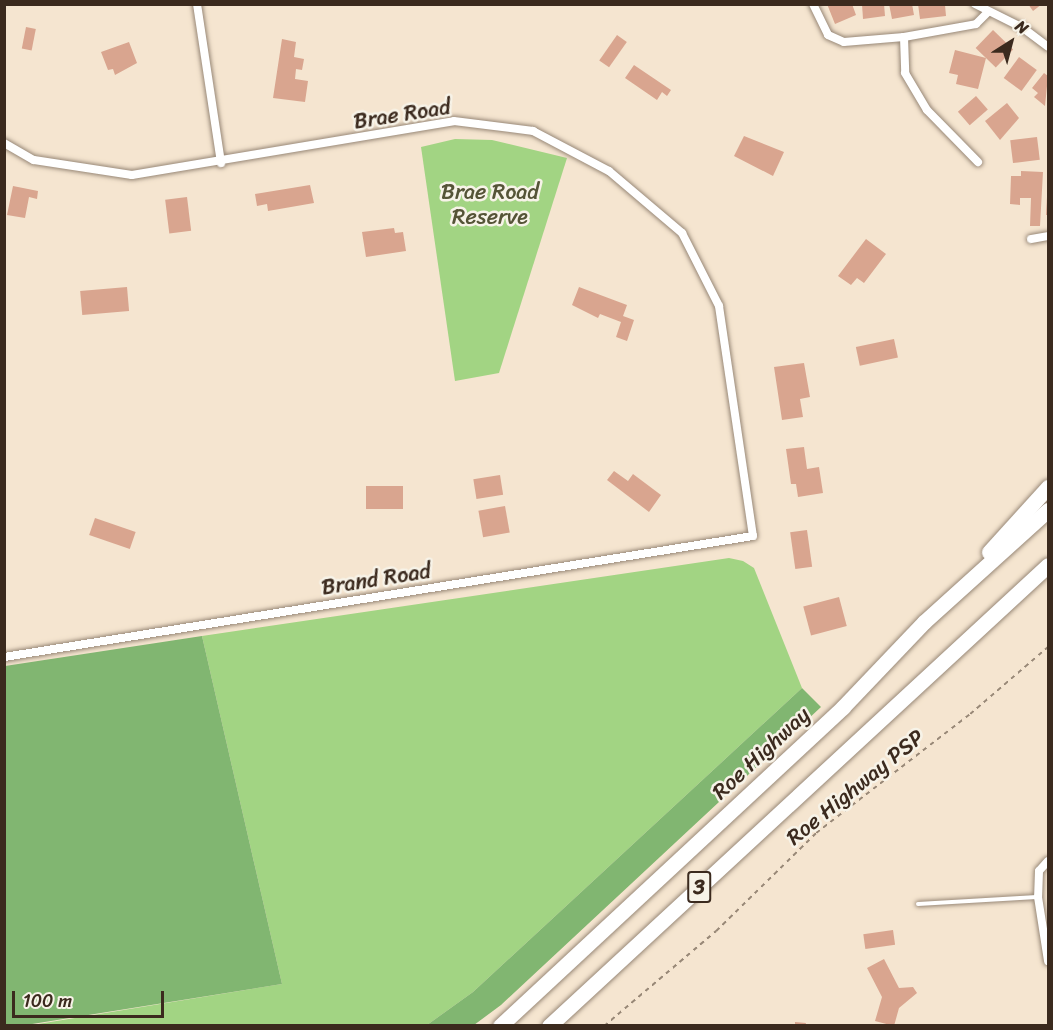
<!DOCTYPE html>
<html>
<head>
<meta charset="utf-8">
<style>
	body { margin:0 }
	#map { position:relative; width:1053px; height:1030px; overflow:hidden; background:#f5e5d0; font-family:Sriracha,sans-serif }
	div>[style] { position:absolute }
	[style*='--x'] { left:calc(var(--x)*1px); top:calc(var(--y)*1px); width:calc(var(--w)*1px); rotate:calc(var(--a)*1deg) }
	.green>* { inset:0; background:#a2d483 }
	.forest>* { inset:0; background:#81b671 }
	.building>* { inset:0; background:#d9a58f; transform-origin:0 0 }
	.path>* { height:1.5px; margin-top:-0.75px; transform-origin:0; background:repeating-linear-gradient(90deg,#988877 0 4.5px,transparent 0 9px) }
	.roads { filter:drop-shadow(0 0 2px #988877) drop-shadow(0 0 2px #988877) }
	.service>* { height:4px; margin:-2px; padding:0 2px; transform-origin:2px; border-radius:2px; background:#fff }
	.minor>* { height:8px; margin:-4px; padding:0 4px; transform-origin:4px; border-radius:4px; background:#fff }
	.motorway>* { height:15px; margin:-7.5px; padding:0 7.5px; transform-origin:7.5px; border-radius:7.5px; background:#fff }
	span { translate:-50% -50%; white-space:nowrap; text-align:center; line-height:1.15; -webkit-text-stroke:5px #f7f3e8; paint-order:stroke }
	.shield-label span { padding:2px 4px; background:#f7f3e8; border:2px solid; border-radius:4px; -webkit-text-stroke-width:0 }
	.shield-label { font-size:21px; color:#3b2a1e; font-weight:700 }
	.street-label { font-size:22px; color:#3b2a1e }
	.park-label { font-size:22px; color:#555437 }
	.frame { position:absolute; inset:0; border:6px solid #3b2a1e; pointer-events:none }
	.north { position:absolute; left:981px; top:12px; width:60px; height:60px; -webkit-text-stroke:4px #f7f3e8; paint-order:stroke; rotate:36deg; font-size:16px; font-weight:700; line-height:24px; text-align:center; color:#3b2a1e }
	.north::after { content:''; display:block; margin:auto; width:21px; height:27px; background:#3b2a1e; clip-path:polygon(50% 0,100% 100%,50% 72%,0 100%) }
	.scale { position:absolute; left:12px; top:991px; width:152px; height:27px; box-sizing:border-box; border:3px solid #3b2a1e; border-top:0; padding-left:8px; font-size:18px; line-height:21px; white-space:nowrap; color:#3b2a1e; -webkit-text-stroke:4px #f7f3e8; paint-order:stroke }
</style>
</head>
<body>
<div id="map">
	<div class="green">
		<div style="clip-path:polygon(455px 139px,492px 140px,567px 158px,499px 373px,455px 381px,421px 147px)"></div>
		<div style="clip-path:polygon(729px 558px,743px 561px,754px 568px,802px 688px,473px 992px,427px 1025px,26px 1026px,282px 984px,202px 636px)"></div>
	</div>
	<div class="forest">
		<div style="clip-path:polygon(202px 636px,282px 984px,26px 1025px,5px 1025px,5px 666px)"></div>
		<div style="clip-path:polygon(802px 688px,821px 707px,501px 1005px,474px 1025px,427px 1025px,473px 992px)"></div>
	</div>
	<div class="building">
		<div style="clip-path:polygon(827px 4px,852px 4px,856px 15px,835px 24px)"></div>
		<div style="clip-path:polygon(862px 4px,884px 4px,885px 16px,863px 19px)"></div>
		<div style="clip-path:polygon(889px 4px,912px 4px,914px 15px,892px 19px)"></div>
		<div style="clip-path:polygon(918px 4px,945px 5px,946px 16px,920px 19px)"></div>
		<div style="clip-path:polygon(1028px 4px,1042px 4px,1033px 11px)"></div>
		<div style="left:26px;top:27px;width:10px;height:22px;rotate:11deg"></div>
		<div style="left:993px;top:30px;width:28px;height:25px;rotate:44deg"></div>
		<div style="left:617px;top:35px;width:12px;height:31px;rotate:35deg"></div>
		<div style="clip-path:polygon(282px 39px,296px 42px,294px 57px,304px 59px,302px 70px,296px 69px,295px 79px,308px 81px,305px 102px,273px 98px)"></div>
		<div style="clip-path:polygon(129px 42px,137px 63px,115px 75px,113px 69px,108px 70px,101px 52px)"></div>
		<div style="clip-path:polygon(955px 50px,986px 58px,978px 89px,956px 84px,958px 75px,949px 73px)"></div>
		<div style="left:1019px;top:57px;width:22px;height:26px;rotate:36deg"></div>
		<div style="clip-path:polygon(634px 65px,671px 90px,667px 96px,662px 92px,657px 100px,625px 78px)"></div>
		<div style="clip-path:polygon(1044px 73px,1048px 76px,1045px 106px,1034px 97px,1038px 93px,1032px 88px)"></div>
		<div style="left:976px;top:96px;width:18px;height:24px;rotate:49deg"></div>
		<div style="clip-path:polygon(1007px 103px,1019px 118px,1000px 140px,985px 121px)"></div>
		<div style="clip-path:polygon(744px 136px,784px 152px,773px 176px,734px 156px)"></div>
		<div style="left:1037px;top:137px;width:23px;height:27px;rotate:83deg"></div>
		<div style="clip-path:polygon(1021px 171px,1043px 172px,1040px 226px,1030px 226px,1031px 198px,1020px 198px,1020px 205px,1010px 204px,1011px 176px,1021px 176px)"></div>
		<div style="clip-path:polygon(310px 185px,314px 203px,268px 211px,267px 204px,257px 206px,255px 194px)"></div>
		<div style="clip-path:polygon(13px 186px,38px 191px,37px 199px,29px 197px,25px 218px,7px 215px)"></div>
		<div style="left:187px;top:197px;width:34px;height:22px;rotate:83deg"></div>
		<div style="clip-path:polygon(1047px 197px,1048px 197px,1048px 215px,1046px 215px)"></div>
		<div style="clip-path:polygon(394px 228px,395px 233px,403px 232px,406px 251px,366px 257px,362px 232px)"></div>
		<div style="clip-path:polygon(866px 239px,886px 254px,864px 283px,857px 278px,851px 285px,838px 276px)"></div>
		<div style="left:127px;top:287px;width:24px;height:47px;rotate:85deg"></div>
		<div style="clip-path:polygon(579px 287px,627px 305px,623px 316px,634px 320px,627px 341px,616px 337px,621px 322px,600px 314px,598px 318px,572px 305px)"></div>
		<div style="left:894px;top:339px;width:19px;height:39px;rotate:78deg"></div>
		<div style="clip-path:polygon(804px 363px,810px 397px,800px 399px,803px 417px,782px 420px,774px 367px)"></div>
		<div style="clip-path:polygon(804px 447px,807px 469px,819px 467px,823px 493px,798px 497px,796px 484px,791px 484px,786px 449px)"></div>
		<div style="clip-path:polygon(614px 471px,628px 481px,633px 474px,661px 495px,649px 512px,607px 480px)"></div>
		<div style="left:500px;top:475px;width:20px;height:27px;rotate:81deg"></div>
		<div style="left:366px;top:486px;width:37px;height:23px"></div>
		<div style="left:505px;top:506px;width:27px;height:27px;rotate:80deg"></div>
		<div style="left:95px;top:518px;width:43px;height:18px;rotate:19deg"></div>
		<div style="left:807px;top:530px;width:37px;height:17px;rotate:82deg"></div>
		<div style="left:839px;top:597px;width:30px;height:37px;rotate:75deg"></div>
		<div style="left:893px;top:930px;width:15px;height:30px;rotate:82deg"></div>
		<div style="clip-path:polygon(884px 959px,899px 988px,913px 987px,917px 993px,899px 1008px,894px 1026px,875px 1021px,882px 997px,867px 968px)"></div>
		<div style="clip-path:polygon(795px 1022px,806px 1023px,805px 1026px,795px 1026px)"></div>
	</div>
	<div class="path">
		<div style="--x:604;--y:1026;--w:147;--a:-40.3"></div>
		<div style="--x:716;--y:931;--w:140;--a:-44.4"></div>
		<div style="--x:816;--y:833;--w:195;--a:-37.7"></div>
		<div style="--x:970;--y:714;--w:103;--a:-40.7"></div>
	</div>
	<div class="roads">
		<div class="service">
			<div style="--x:918;--y:904;--w:119;--a:-3.4"></div>
		</div>
		<div class="minor">
			<div style="--x:197;--y:4;--w:161;--a:81.4"></div>
			<div style="--x:813;--y:4;--w:34;--a:64"></div>
			<div style="--x:828;--y:35;--w:17;--a:24"></div>
			<div style="--x:844;--y:42;--w:60;--a:-4.8"></div>
			<div style="--x:904;--y:37;--w:73;--a:-10.2"></div>
			<div style="--x:976;--y:24;--w:17;--a:-45"></div>
			<div style="--x:975;--y:4;--w:54;--a:26.6"></div>
			<div style="--x:1023;--y:28;--w:31;--a:37"></div>
			<div style="--x:904;--y:37;--w:36;--a:88"></div>
			<div style="--x:905;--y:73;--w:43;--a:59.3"></div>
			<div style="--x:927;--y:110;--w:73;--a:45.6"></div>
			<div style="--x:4;--y:143;--w:34;--a:30"></div>
			<div style="--x:34;--y:160;--w:99;--a:8.7"></div>
			<div style="--x:132;--y:175;--w:326;--a:-9.5"></div>
			<div style="--x:454;--y:121;--w:80;--a:7.2"></div>
			<div style="--x:533;--y:131;--w:86;--a:27.8"></div>
			<div style="--x:609;--y:171;--w:96;--a:40.3"></div>
			<div style="--x:682;--y:233;--w:82;--a:63.1"></div>
			<div style="--x:719;--y:306;--w:232;--a:81.6"></div>
			<div style="--x:753;--y:536;--w:759;--a:170.82"></div>
			<div style="--x:1031;--y:239;--w:17;--a:-10"></div>
			<div style="--x:1048;--y:861;--w:13;--a:132"></div>
			<div style="--x:1039;--y:871;--w:26;--a:92"></div>
			<div style="--x:1038;--y:897;--w:65;--a:81.1"></div>
		</div>
		<div class="motorway">
			<div style="--x:989;--y:552;--w:88;--a:-47.8"></div>
			<div style="--x:500;--y:1026;--w:468;--a:-42.9"></div>
			<div style="--x:843;--y:707;--w:117;--a:-46.4"></div>
			<div style="--x:924;--y:622;--w:167;--a:-42.1"></div>
			<div style="--x:549;--y:1026;--w:679;--a:-42.73"></div>
		</div>
	</div>
	<div class="shield-label">
		<span style="left:699px;top:887px">3</span>
	</div>
	<div class="street-label">
		<span style="left:402px;top:114px;rotate:-9deg">Brae Road</span>
		<span style="left:376px;top:579px;rotate:-9deg">Brand Road</span>
		<span style="left:761px;top:753px;rotate:-43deg">Roe Highway</span>
		<span style="left:855px;top:787px;rotate:-39deg">Roe Highway PSP</span>
	</div>
	<div class="park-label">
		<span style="left:490px;top:204px">Brae Road<br>Reserve</span>
	</div>
	<div class="frame"></div>
	<div class="north">N</div>
	<div class="scale">100 m</div>
</div>
</body>
</html>
